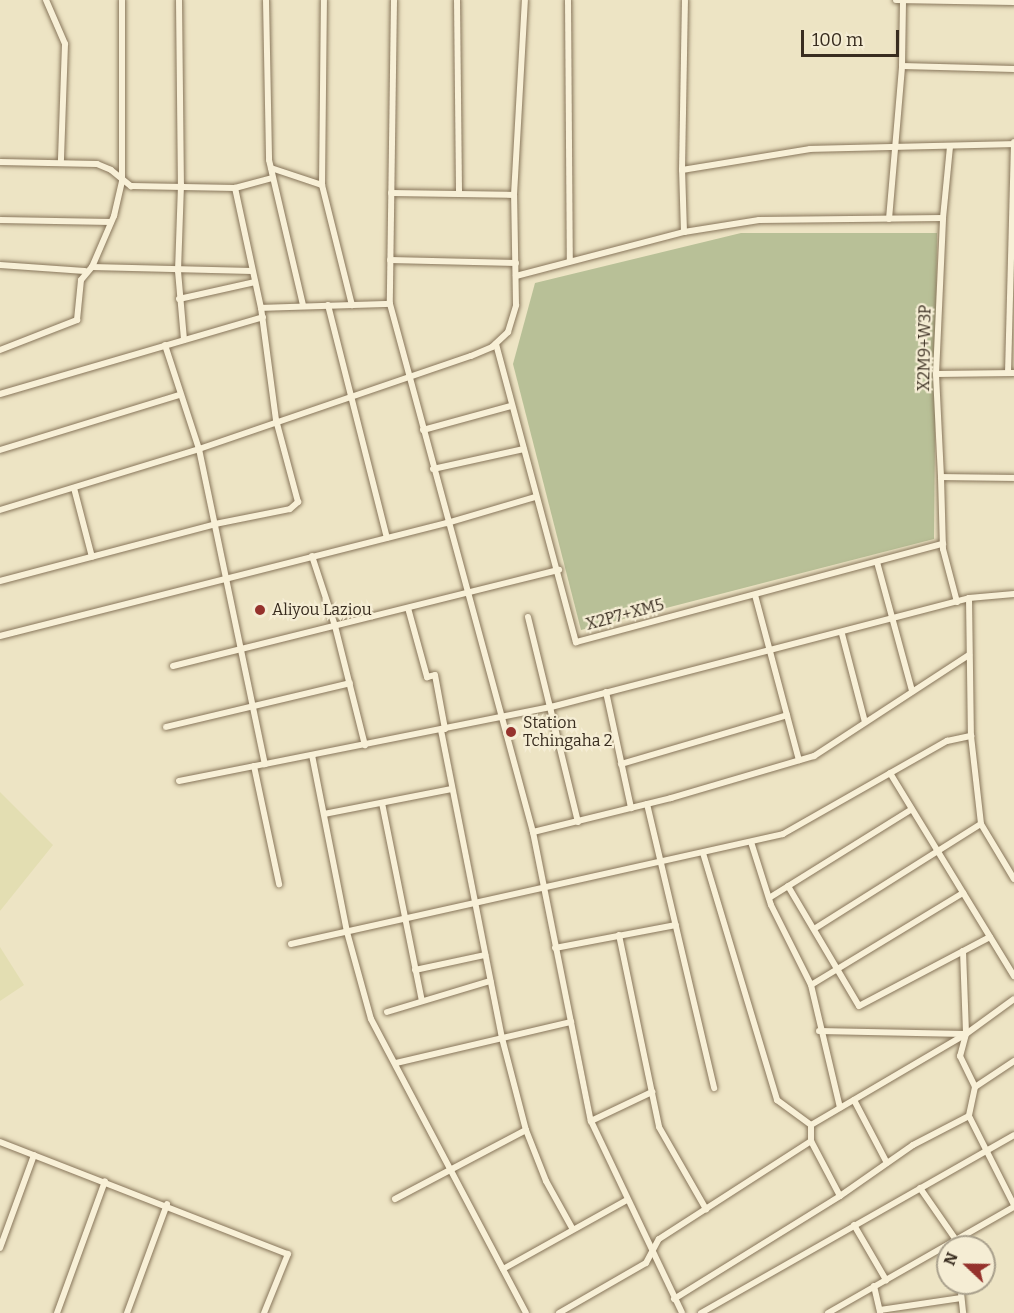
<!DOCTYPE html>
<html>
<head>
<meta charset="utf-8">
<style>
	body { margin:0 }
	#map { position:relative; width:1014px; height:1313px; overflow:hidden; background:#ede4c4; font-family:Bitter,serif }
	div>[style] { position:absolute }
	[style*='--x'] { left:calc(var(--x)*1px); top:calc(var(--y)*1px); width:calc(var(--w)*1px); rotate:calc(var(--a)*1deg) }
	.farmland>* { inset:0; background:#e3deb2 }
	.cemetery>* { inset:0; background:#b8c097 }
	.roads { filter:drop-shadow(0 0 2px #88765b) drop-shadow(0 0 2px #88765b) }
	.minor>* { height:6px; margin:-3px; padding:0 3px; transform-origin:3px; border-radius:3px; background:#f8f0d7 }
	.dots>* { width:16px; height:16px; translate:-50% -50%; box-sizing:border-box; border:3px solid #f5edd4; border-radius:50% }
	span { translate:-50% -50%; white-space:nowrap; text-align:center; line-height:1.15; -webkit-text-stroke:4.5px #f5edd4; paint-order:stroke }
	.street-label { font-size:16px; color:#382c1f }
	.poi-label { font-size:16px; color:#382c1f }
	.left { translate:0 -50%; text-align:left }
	.north { position:absolute; left:936px; top:1235px; width:60px; height:60px; box-sizing:border-box; background:#f5edd4; border:2px solid #a9a08c; border-radius:50%; rotate:292deg; font-size:16px; font-weight:700; line-height:24px; text-align:center; color:#382c1f }
	.north::after { content:''; display:block; margin:auto; width:21px; height:27px; background:#95322c; clip-path:polygon(50% 0,100% 100%,50% 72%,0 100%) }
	.scale { position:absolute; left:801px; top:30px; width:98px; height:27px; box-sizing:border-box; border:3px solid #382c1f; border-top:0; padding-left:8px; font-size:18px; line-height:21px; white-space:nowrap; color:#382c1f; -webkit-text-stroke:4px #f5edd4; paint-order:stroke }
</style>
</head>
<body>
<div id="map">
	<div class="farmland">
		<div style="clip-path:polygon(0 792px,53px 845px,0 911px)"></div>
		<div style="clip-path:polygon(0 947px,24px 985px,0 1001px)"></div>
	</div>
	<div class="cemetery">
		<div style="clip-path:polygon(741px 233px,937px 233px,934px 539px,581px 630px,513px 364px,535px 283px)"></div>
	</div>
	<div class="roads">
		<div class="minor">
			<div style="--x:46;--y:0;--w:48;--a:66.6"></div>
			<div style="--x:65;--y:44;--w:117;--a:92"></div>
			<div style="--x:179;--y:0;--w:185;--a:89.4"></div>
			<div style="--x:181;--y:185;--w:86;--a:92"></div>
			<div style="--x:178;--y:271;--w:69;--a:85"></div>
			<div style="--x:266;--y:0;--w:160;--a:88.9"></div>
			<div style="--x:269;--y:160;--w:149;--a:76.8"></div>
			<div style="--x:394;--y:0;--w:304;--a:90.8"></div>
			<div style="--x:390;--y:304;--w:547;--a:74.85"></div>
			<div style="--x:533;--y:832;--w:295;--a:78.7"></div>
			<div style="--x:591;--y:1121;--w:212;--a:64.6"></div>
			<div style="--x:457;--y:0;--w:194;--a:89.4"></div>
			<div style="--x:568;--y:0;--w:261;--a:89.6"></div>
			<div style="--x:896;--y:0;--w:118;--a:1"></div>
			<div style="--x:902;--y:66;--w:112;--a:1.5"></div>
			<div style="--x:0;--y:162;--w:97;--a:1.2"></div>
			<div style="--x:97;--y:164;--w:15;--a:23"></div>
			<div style="--x:111;--y:170;--w:26;--a:39"></div>
			<div style="--x:131;--y:186;--w:104;--a:1.1"></div>
			<div style="--x:235;--y:188;--w:39;--a:-15"></div>
			<div style="--x:271;--y:168;--w:54;--a:18.4"></div>
			<div style="--x:322;--y:185;--w:124;--a:76"></div>
			<div style="--x:682;--y:170;--w:170;--a:-89"></div>
			<div style="--x:322;--y:185;--w:185;--a:-89.4"></div>
			<div style="--x:391;--y:193;--w:123;--a:0.9"></div>
			<div style="--x:889;--y:219;--w:154;--a:-85.1"></div>
			<div style="--x:902;--y:66;--w:66;--a:-89.1"></div>
			<div style="--x:0;--y:220;--w:111;--a:1"></div>
			<div style="--x:684;--y:232;--w:76;--a:-9.1"></div>
			<div style="--x:759;--y:220;--w:184;--a:-0.6"></div>
			<div style="--x:943;--y:218;--w:72;--a:-84.4"></div>
			<div style="--x:390;--y:260;--w:126;--a:1.4"></div>
			<div style="--x:0;--y:265;--w:85;--a:4"></div>
			<div style="--x:92;--y:267;--w:56;--a:-66.7"></div>
			<div style="--x:114;--y:216;--w:35;--a:-77"></div>
			<div style="--x:122;--y:182;--w:182;--a:-90"></div>
			<div style="--x:516;--y:276;--w:174;--a:-14.7"></div>
			<div style="--x:684;--y:232;--w:62;--a:-91.8"></div>
			<div style="--x:682;--y:170;--w:130;--a:-9.3"></div>
			<div style="--x:810;--y:149;--w:204;--a:-1.4"></div>
			<div style="--x:179;--y:299;--w:78;--a:-12.6"></div>
			<div style="--x:328;--y:305;--w:240;--a:75.8"></div>
			<div style="--x:261;--y:308;--w:129;--a:-1.8"></div>
			<div style="--x:496;--y:344;--w:309;--a:75"></div>
			<div style="--x:576;--y:642;--w:380;--a:-15"></div>
			<div style="--x:165;--y:345;--w:109;--a:71.9"></div>
			<div style="--x:199;--y:449;--w:322;--a:78.2"></div>
			<div style="--x:265;--y:764;--w:292;--a:-11.3"></div>
			<div style="--x:551;--y:707;--w:432;--a:-14.6"></div>
			<div style="--x:969;--y:598;--w:45;--a:-5.1"></div>
			<div style="--x:0;--y:350;--w:83;--a:-21.3"></div>
			<div style="--x:77;--y:320;--w:40;--a:-84.3"></div>
			<div style="--x:81;--y:280;--w:17;--a:-50"></div>
			<div style="--x:92;--y:267;--w:160;--a:1.4"></div>
			<div style="--x:1008;--y:373;--w:231;--a:-88.5"></div>
			<div style="--x:936;--y:374;--w:78;--a:-0.7"></div>
			<div style="--x:0;--y:394;--w:274;--a:-16.3"></div>
			<div style="--x:423;--y:430;--w:91;--a:-15.3"></div>
			<div style="--x:0;--y:450;--w:187;--a:-17.1"></div>
			<div style="--x:433;--y:469;--w:93;--a:-12.4"></div>
			<div style="--x:941;--y:477;--w:103;--a:-92.8"></div>
			<div style="--x:936;--y:374;--w:156;--a:-87.4"></div>
			<div style="--x:74;--y:488;--w:71;--a:75.4"></div>
			<div style="--x:0;--y:510;--w:208;--a:-17"></div>
			<div style="--x:199;--y:449;--w:287;--a:-18.9"></div>
			<div style="--x:471;--y:356;--w:23;--a:-23"></div>
			<div style="--x:492;--y:347;--w:22;--a:-43"></div>
			<div style="--x:508;--y:332;--w:28;--a:-73"></div>
			<div style="--x:516;--y:305;--w:110;--a:-91"></div>
			<div style="--x:514;--y:195;--w:195;--a:-86.8"></div>
			<div style="--x:312;--y:556;--w:74;--a:71.8"></div>
			<div style="--x:335;--y:626;--w:123;--a:75.9"></div>
			<div style="--x:877;--y:562;--w:134;--a:74.8"></div>
			<div style="--x:0;--y:581;--w:222;--a:-14.8"></div>
			<div style="--x:215;--y:524;--w:76;--a:-11.3"></div>
			<div style="--x:290;--y:509;--w:11;--a:-41"></div>
			<div style="--x:298;--y:502;--w:85;--a:-105"></div>
			<div style="--x:276;--y:420;--w:113;--a:-97.6"></div>
			<div style="--x:261;--y:308;--w:123;--a:-102.2"></div>
			<div style="--x:755;--y:595;--w:171;--a:75.1"></div>
			<div style="--x:969;--y:598;--w:138;--a:89.2"></div>
			<div style="--x:971;--y:736;--w:89;--a:83.5"></div>
			<div style="--x:981;--y:824;--w:64;--a:59"></div>
			<div style="--x:957;--y:602;--w:55;--a:-104.8"></div>
			<div style="--x:943;--y:549;--w:72;--a:-91.6"></div>
			<div style="--x:941;--y:477;--w:73;--a:0.8"></div>
			<div style="--x:408;--y:608;--w:72;--a:74.6"></div>
			<div style="--x:427;--y:677;--w:8;--a:-14"></div>
			<div style="--x:435;--y:675;--w:55;--a:79.5"></div>
			<div style="--x:528;--y:617;--w:211;--a:76.3"></div>
			<div style="--x:842;--y:634;--w:91;--a:75.4"></div>
			<div style="--x:0;--y:636;--w:461;--a:-14.2"></div>
			<div style="--x:447;--y:523;--w:92;--a:-16.5"></div>
			<div style="--x:173;--y:666;--w:398;--a:-14"></div>
			<div style="--x:606;--y:692;--w:119;--a:77.8"></div>
			<div style="--x:166;--y:727;--w:189;--a:-13.4"></div>
			<div style="--x:441;--y:730;--w:314;--a:78.8"></div>
			<div style="--x:502;--y:1038;--w:95;--a:75.4"></div>
			<div style="--x:526;--y:1130;--w:55;--a:68.6"></div>
			<div style="--x:546;--y:1181;--w:54;--a:61"></div>
			<div style="--x:312;--y:755;--w:180;--a:78.8"></div>
			<div style="--x:347;--y:932;--w:90;--a:74.6"></div>
			<div style="--x:371;--y:1019;--w:332;--a:62.2"></div>
			<div style="--x:621;--y:764;--w:173;--a:-16.4"></div>
			<div style="--x:254;--y:766;--w:121;--a:78"></div>
			<div style="--x:890;--y:773;--w:238;--a:58.6"></div>
			<div style="--x:179;--y:781;--w:88;--a:-11.2"></div>
			<div style="--x:382;--y:803;--w:202;--a:78.6"></div>
			<div style="--x:647;--y:804;--w:292;--a:76.7"></div>
			<div style="--x:324;--y:814;--w:130;--a:-11.1"></div>
			<div style="--x:533;--y:832;--w:142;--a:-13.8"></div>
			<div style="--x:671;--y:798;--w:149;--a:-16.4"></div>
			<div style="--x:814;--y:756;--w:185;--a:-33.1"></div>
			<div style="--x:751;--y:842;--w:66;--a:72.4"></div>
			<div style="--x:771;--y:905;--w:89;--a:63.4"></div>
			<div style="--x:811;--y:985;--w:126;--a:76.7"></div>
			<div style="--x:703;--y:853;--w:258;--a:73.3"></div>
			<div style="--x:777;--y:1100;--w:42;--a:36.3"></div>
			<div style="--x:788;--y:886;--w:139;--a:59.4"></div>
			<div style="--x:859;--y:1006;--w:148;--a:-27.8"></div>
			<div style="--x:769;--y:898;--w:168;--a:-31.9"></div>
			<div style="--x:814;--y:929;--w:197;--a:-32.2"></div>
			<div style="--x:619;--y:935;--w:196;--a:78.2"></div>
			<div style="--x:659;--y:1127;--w:95;--a:60.2"></div>
			<div style="--x:291;--y:944;--w:504;--a:-12.6"></div>
			<div style="--x:783;--y:834;--w:189;--a:-29.6"></div>
			<div style="--x:947;--y:741;--w:25;--a:-12"></div>
			<div style="--x:555;--y:948;--w:123;--a:-10.8"></div>
			<div style="--x:963;--y:951;--w:83;--a:87.9"></div>
			<div style="--x:966;--y:1034;--w:23;--a:105"></div>
			<div style="--x:960;--y:1056;--w:34;--a:64"></div>
			<div style="--x:975;--y:1087;--w:30;--a:102"></div>
			<div style="--x:969;--y:1116;--w:100;--a:63.2"></div>
			<div style="--x:415;--y:970;--w:72;--a:-12.1"></div>
			<div style="--x:811;--y:985;--w:178;--a:-31.2"></div>
			<div style="--x:387;--y:1012;--w:108;--a:-16.8"></div>
			<div style="--x:819;--y:1031;--w:146;--a:1.2"></div>
			<div style="--x:396;--y:1063;--w:180;--a:-13.2"></div>
			<div style="--x:975;--y:1087;--w:47;--a:-33.7"></div>
			<div style="--x:854;--y:1100;--w:71;--a:62.4"></div>
			<div style="--x:591;--y:1121;--w:68;--a:-25.4"></div>
			<div style="--x:811;--y:1141;--w:62;--a:62.2"></div>
			<div style="--x:0;--y:1142;--w:309;--a:21.3"></div>
			<div style="--x:288;--y:1254;--w:64;--a:112.1"></div>
			<div style="--x:920;--y:1188;--w:63;--a:55.3"></div>
			<div style="--x:956;--y:1240;--w:7;--a:90"></div>
			<div style="--x:395;--y:1199;--w:148;--a:-27.8"></div>
			<div style="--x:854;--y:1225;--w:64;--a:59.8"></div>
			<div style="--x:0;--y:1248;--w:99;--a:-69.9"></div>
			<div style="--x:503;--y:1269;--w:140;--a:-29.1"></div>
			<div style="--x:960;--y:1283;--w:30;--a:84"></div>
			<div style="--x:874;--y:1286;--w:27;--a:77"></div>
			<div style="--x:674;--y:1299;--w:195;--a:-31.8"></div>
			<div style="--x:840;--y:1196;--w:89;--a:-34.9"></div>
			<div style="--x:913;--y:1145;--w:63;--a:-27.4"></div>
			<div style="--x:880;--y:1310;--w:82;--a:-8.4"></div>
			<div style="--x:57;--y:1313;--w:140;--a:-70"></div>
			<div style="--x:127;--y:1313;--w:116;--a:-69.8"></div>
			<div style="--x:559;--y:1313;--w:100;--a:-29.9"></div>
			<div style="--x:646;--y:1263;--w:27;--a:-62"></div>
			<div style="--x:659;--y:1239;--w:181;--a:-32.8"></div>
			<div style="--x:811;--y:1141;--w:16;--a:-90"></div>
			<div style="--x:811;--y:1125;--w:180;--a:-30.4"></div>
			<div style="--x:966;--y:1034;--w:59;--a:-36.1"></div>
			<div style="--x:701;--y:1313;--w:360;--a:-29.6"></div>
			<div style="--x:828;--y:1313;--w:214;--a:-29.7"></div>
		</div>
	</div>
	<div class="dots">
		<div style="left:260px;top:610px;background:#95322c"></div>
		<div style="left:511px;top:732px;background:#95322c"></div>
	</div>
	<div class="street-label">
		<span style="left:925px;top:348px;rotate:-89deg">X2M9+W3P</span>
		<span style="left:625px;top:615px;rotate:-15deg">X2P7+XM5</span>
	</div>
	<div class="poi-label">
		<span class="left" style="left:272px;top:610px">Aliyou Laziou</span>
		<span class="left" style="left:523px;top:732px">Station<br>Tchingaha 2</span>
	</div>
	<div class="north">N</div>
	<div class="scale">100 m</div>
</div>
</body>
</html>
